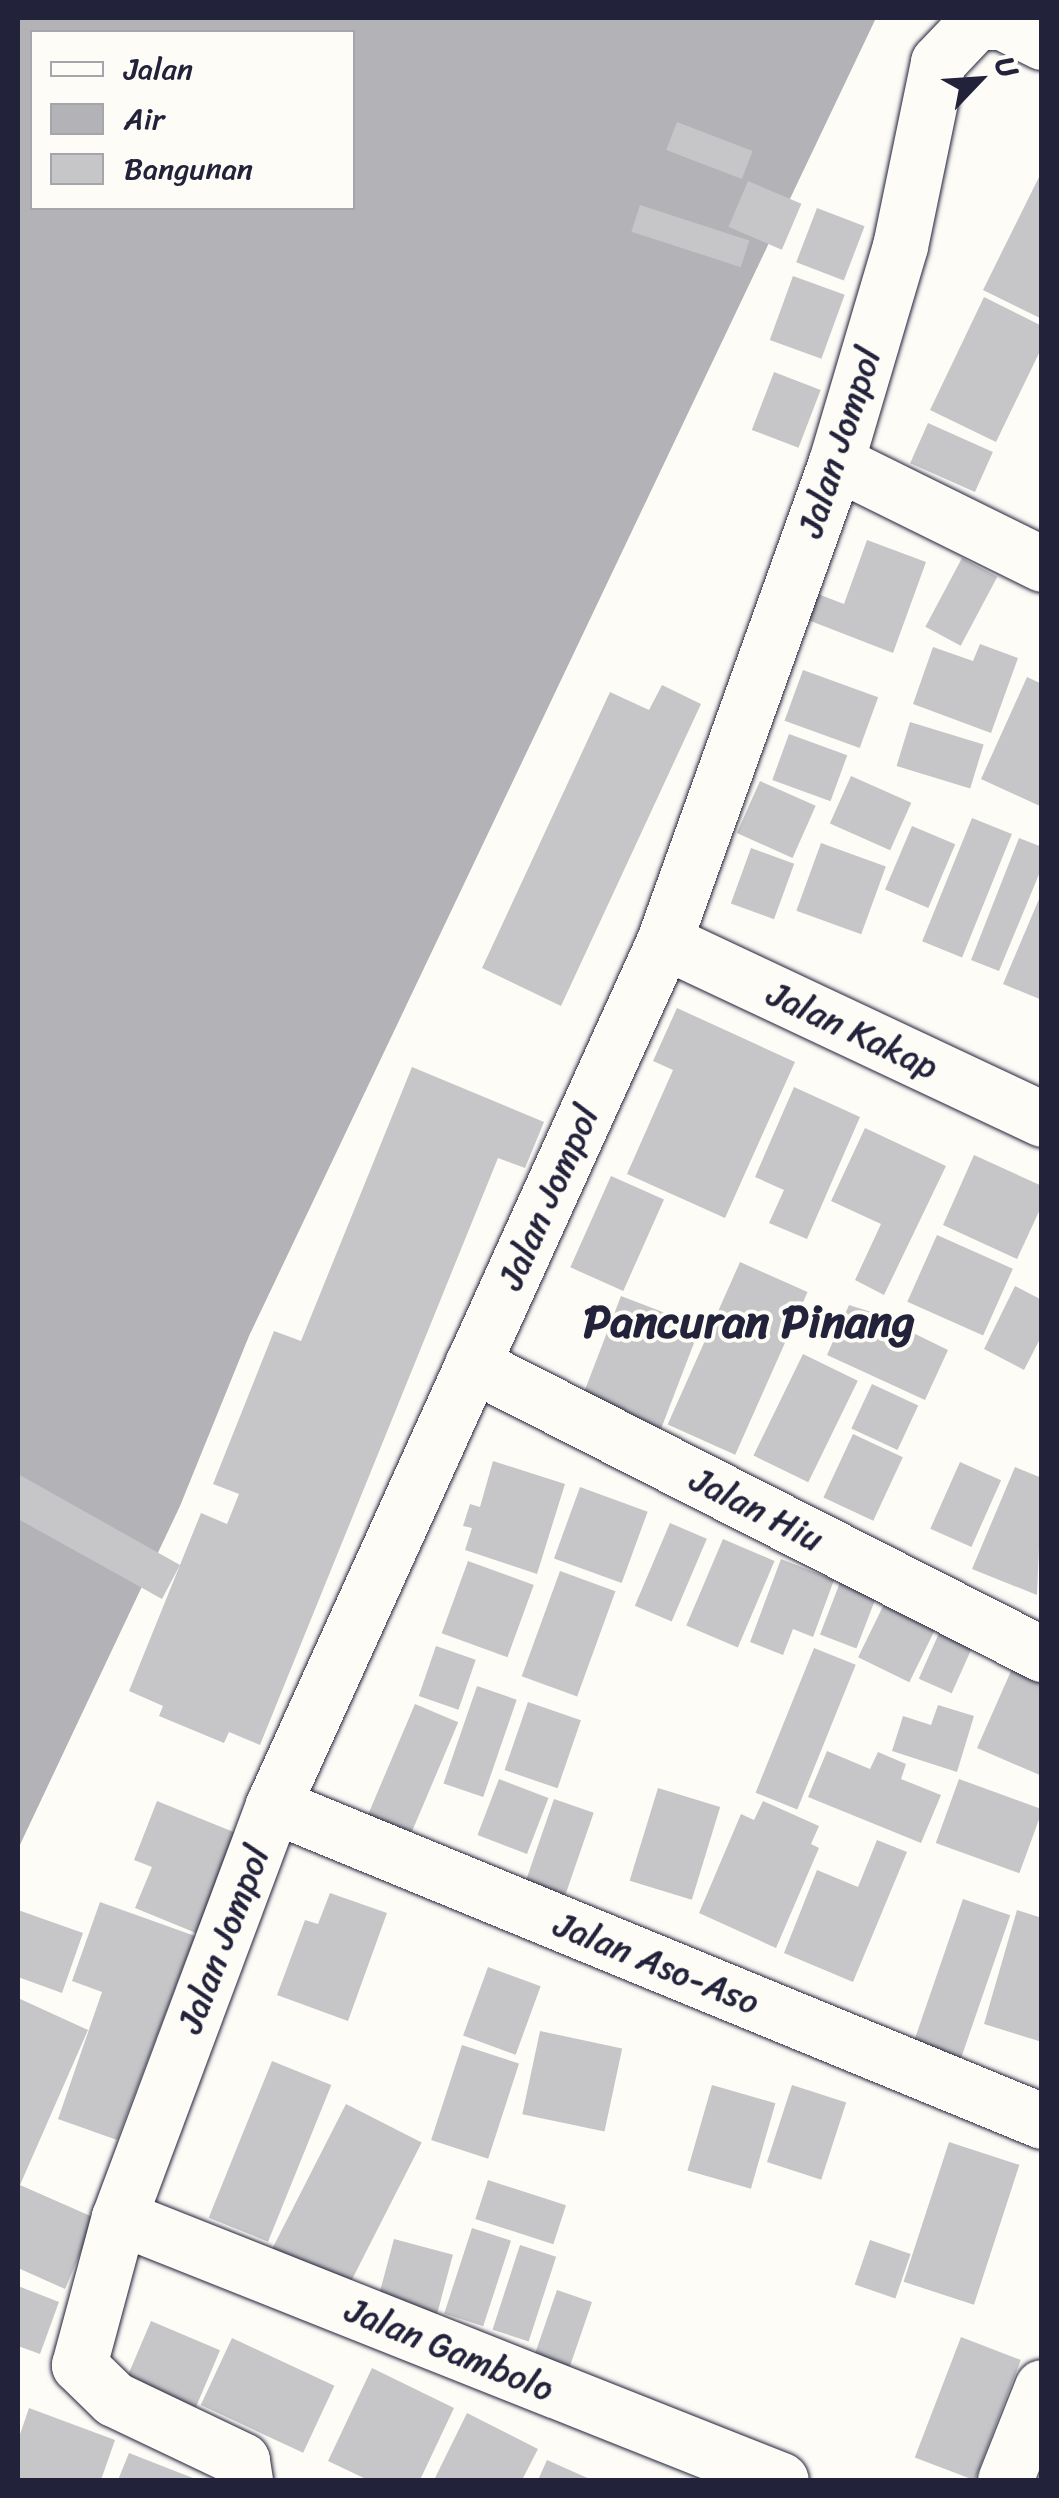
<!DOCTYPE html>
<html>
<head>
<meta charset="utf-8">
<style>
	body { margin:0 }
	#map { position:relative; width:1059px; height:2498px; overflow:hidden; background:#fdfcf7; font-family:Sriracha,sans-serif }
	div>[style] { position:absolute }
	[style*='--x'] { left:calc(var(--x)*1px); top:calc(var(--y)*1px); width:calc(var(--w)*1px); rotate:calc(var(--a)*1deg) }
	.water>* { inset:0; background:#b2b2b7 }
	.building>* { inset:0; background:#c6c6c8; transform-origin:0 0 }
	.roads { filter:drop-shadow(0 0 2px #22223b) drop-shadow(0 0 2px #22223b) }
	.minor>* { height:55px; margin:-27.5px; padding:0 27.5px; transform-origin:27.5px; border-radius:27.5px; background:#fdfcf7 }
	.tertiary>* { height:55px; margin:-27.5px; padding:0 27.5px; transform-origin:27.5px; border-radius:27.5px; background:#fdfcf7 }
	span { translate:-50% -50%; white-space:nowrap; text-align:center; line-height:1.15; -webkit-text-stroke:8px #fdfcf7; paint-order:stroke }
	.street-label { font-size:35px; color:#22223b }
	.district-label { font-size:45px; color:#22223b; font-weight:700 }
	.frame { position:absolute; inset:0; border:20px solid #22223b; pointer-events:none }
	.legend { position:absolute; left:30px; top:30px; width:325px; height:180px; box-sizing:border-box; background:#fdfcf7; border:2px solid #a5a5ac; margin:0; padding:12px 18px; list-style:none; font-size:30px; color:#22223b }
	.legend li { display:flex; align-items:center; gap:20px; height:50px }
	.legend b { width:50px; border:2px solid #a5a5ac }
	.north { position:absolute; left:929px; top:30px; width:100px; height:100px; -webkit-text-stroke:8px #fdfcf7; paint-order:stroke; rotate:65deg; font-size:28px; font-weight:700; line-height:40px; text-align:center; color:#22223b }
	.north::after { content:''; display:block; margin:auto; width:35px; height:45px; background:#22223b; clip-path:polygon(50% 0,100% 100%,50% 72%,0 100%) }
</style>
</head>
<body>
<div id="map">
	<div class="water">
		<div style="clip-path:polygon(evenodd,18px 18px,876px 18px,249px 1336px,180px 1506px,18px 1849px,18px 18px,32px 32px,352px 32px,352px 208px,32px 208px,32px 32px)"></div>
	</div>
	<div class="building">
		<div style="left:677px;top:122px;width:81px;height:30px;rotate:21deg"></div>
		<div style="clip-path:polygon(1042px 171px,1042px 319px,983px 290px)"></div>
		<div style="left:748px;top:181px;width:58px;height:50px;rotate:23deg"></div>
		<div style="left:640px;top:205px;width:115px;height:28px;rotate:18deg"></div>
		<div style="left:817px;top:208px;width:51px;height:58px;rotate:21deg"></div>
		<div style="left:793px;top:276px;width:55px;height:68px;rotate:20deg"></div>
		<div style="clip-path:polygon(984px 297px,1042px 326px,1042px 347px,996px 442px,930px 410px)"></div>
		<div style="left:774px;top:372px;width:50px;height:62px;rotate:21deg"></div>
		<div style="left:928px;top:423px;width:71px;height:44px;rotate:24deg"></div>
		<div style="clip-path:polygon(867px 540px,926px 562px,893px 653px,808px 620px,818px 594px,844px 604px)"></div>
		<div style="left:962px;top:558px;width:40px;height:78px;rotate:28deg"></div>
		<div style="clip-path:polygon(980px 644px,1018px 658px,991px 733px,913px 704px,933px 647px,973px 661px)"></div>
		<div style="left:803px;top:670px;width:80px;height:54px;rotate:20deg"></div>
		<div style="clip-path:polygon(1027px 677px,1042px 684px,1042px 807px,981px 779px)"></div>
		<div style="clip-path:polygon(662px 685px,701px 704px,561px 1006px,482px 968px,610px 692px,649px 710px)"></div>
		<div style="left:910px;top:722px;width:77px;height:46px;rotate:17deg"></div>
		<div style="left:789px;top:734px;width:62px;height:49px;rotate:20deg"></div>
		<div style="left:851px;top:776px;width:66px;height:52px;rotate:24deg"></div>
		<div style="left:760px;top:781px;width:61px;height:57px;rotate:24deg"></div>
		<div style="left:972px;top:818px;width:43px;height:133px;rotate:22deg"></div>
		<div style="left:912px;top:826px;width:47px;height:69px;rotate:23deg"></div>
		<div style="clip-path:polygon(1019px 838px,1042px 847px,1042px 867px,999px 971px,971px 960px)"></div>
		<div style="left:821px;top:843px;width:69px;height:72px;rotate:20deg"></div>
		<div style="left:751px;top:848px;width:46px;height:59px;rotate:20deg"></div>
		<div style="clip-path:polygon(1042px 892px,1042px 1000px,1003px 984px)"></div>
		<div style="clip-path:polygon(677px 1008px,795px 1062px,725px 1218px,627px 1174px,673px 1070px,653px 1061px)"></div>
		<div style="clip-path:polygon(412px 1067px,544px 1122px,525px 1168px,498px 1158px,260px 1745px,229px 1732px,224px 1743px,159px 1716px,163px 1706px,129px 1691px,201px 1513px,227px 1524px,239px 1494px,213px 1484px,274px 1331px,301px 1341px)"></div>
		<div style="clip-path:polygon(794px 1087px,860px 1117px,807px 1239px,769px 1223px,784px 1190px,755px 1177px)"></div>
		<div style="clip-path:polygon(865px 1128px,946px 1166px,884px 1295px,855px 1280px,881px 1224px,831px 1201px)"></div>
		<div style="clip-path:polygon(974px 1155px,1042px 1186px,1042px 1205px,1017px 1259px,943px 1225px)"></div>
		<div style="left:611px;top:1176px;width:58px;height:100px;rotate:24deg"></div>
		<div style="left:937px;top:1235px;width:83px;height:73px;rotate:24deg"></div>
		<div style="left:740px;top:1262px;width:74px;height:178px;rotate:24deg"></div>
		<div style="clip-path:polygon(1015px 1286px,1042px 1300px,1042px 1335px,1024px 1370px,984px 1349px)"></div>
		<div style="left:621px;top:1296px;width:85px;height:120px;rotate:21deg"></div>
		<div style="clip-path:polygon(849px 1305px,903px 1322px,901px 1327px,948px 1350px,925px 1400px,827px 1355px)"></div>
		<div style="left:803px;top:1354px;width:61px;height:113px;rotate:26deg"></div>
		<div style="left:872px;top:1384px;width:51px;height:49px;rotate:25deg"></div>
		<div style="left:853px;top:1434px;width:55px;height:70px;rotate:25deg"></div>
		<div style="clip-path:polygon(493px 1461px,565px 1484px,537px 1574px,465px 1550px,472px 1528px,463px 1526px,470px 1504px,480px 1507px)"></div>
		<div style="left:960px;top:1462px;width:45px;height:73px;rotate:24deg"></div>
		<div style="clip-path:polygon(1015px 1467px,1042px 1478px,1037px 1595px,972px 1569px)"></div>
		<div style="clip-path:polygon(18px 1474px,180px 1565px,162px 1599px,18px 1519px)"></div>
		<div style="left:580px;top:1487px;width:72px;height:76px;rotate:20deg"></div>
		<div style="left:670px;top:1523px;width:40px;height:90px;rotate:23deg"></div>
		<div style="left:723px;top:1539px;width:56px;height:94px;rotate:23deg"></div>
		<div style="clip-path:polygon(781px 1559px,834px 1580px,813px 1637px,793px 1629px,783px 1655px,750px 1642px)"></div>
		<div style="left:468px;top:1561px;width:70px;height:77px;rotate:20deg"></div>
		<div style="left:560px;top:1571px;width:59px;height:112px;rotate:20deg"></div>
		<div style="left:844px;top:1572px;width:39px;height:67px;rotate:21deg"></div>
		<div style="left:887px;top:1598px;width:57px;height:66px;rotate:26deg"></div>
		<div style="left:944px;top:1622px;width:36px;height:62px;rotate:24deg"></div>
		<div style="left:436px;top:1646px;width:42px;height:53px;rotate:19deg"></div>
		<div style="left:814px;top:1648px;width:45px;height:156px;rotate:22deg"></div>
		<div style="clip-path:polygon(1015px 1662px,1042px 1674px,1042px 1776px,977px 1748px)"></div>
		<div style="left:477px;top:1686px;width:42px;height:103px;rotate:19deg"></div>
		<div style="left:528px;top:1702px;width:56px;height:72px;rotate:19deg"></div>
		<div style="left:415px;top:1704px;width:47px;height:124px;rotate:23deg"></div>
		<div style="clip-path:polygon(938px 1705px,974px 1716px,957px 1772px,892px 1751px,903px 1716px,931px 1725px)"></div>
		<div style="clip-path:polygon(827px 1751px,870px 1769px,878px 1752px,906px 1764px,901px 1779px,941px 1795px,921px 1843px,808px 1797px)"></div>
		<div style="left:499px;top:1779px;width:53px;height:60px;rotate:21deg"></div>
		<div style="left:959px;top:1779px;width:89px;height:68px;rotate:20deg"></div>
		<div style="left:658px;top:1788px;width:65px;height:97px;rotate:17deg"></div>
		<div style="left:554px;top:1799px;width:42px;height:93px;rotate:19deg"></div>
		<div style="clip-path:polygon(157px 1801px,236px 1833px,196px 1933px,135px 1908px,152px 1867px,134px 1860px)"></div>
		<div style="clip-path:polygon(763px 1801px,819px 1826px,811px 1844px,819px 1848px,776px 1948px,699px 1913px,741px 1814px,754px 1820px)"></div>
		<div style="clip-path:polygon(877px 1840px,907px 1852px,853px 1982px,784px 1953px,817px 1870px,858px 1887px)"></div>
		<div style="clip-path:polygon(330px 1893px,387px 1913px,348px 2021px,277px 1995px,305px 1920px,318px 1924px)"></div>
		<div style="left:963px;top:1899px;width:50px;height:156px;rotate:19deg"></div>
		<div style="clip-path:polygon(100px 1902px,195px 1936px,117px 2140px,58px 2119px,102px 1992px,72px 1981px)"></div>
		<div style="clip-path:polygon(18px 1910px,83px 1933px,62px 1993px,18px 1977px)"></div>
		<div style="clip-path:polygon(1017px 1910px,1042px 1918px,1042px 2042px,984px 2024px)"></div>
		<div style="left:488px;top:1967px;width:56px;height:73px;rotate:20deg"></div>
		<div style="clip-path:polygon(18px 1998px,88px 2030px,20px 2185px,95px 2218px,65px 2289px,18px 2268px)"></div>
		<div style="left:540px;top:2031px;width:84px;height:85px;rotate:12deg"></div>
		<div style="left:462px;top:2045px;width:60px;height:100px;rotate:18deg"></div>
		<div style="left:272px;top:2061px;width:64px;height:169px;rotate:22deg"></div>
		<div style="left:712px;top:2085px;width:66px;height:89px;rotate:16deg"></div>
		<div style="left:792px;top:2085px;width:57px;height:81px;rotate:18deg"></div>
		<div style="left:346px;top:2104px;width:85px;height:167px;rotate:27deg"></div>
		<div style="left:949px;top:2142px;width:74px;height:147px;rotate:18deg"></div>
		<div style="left:488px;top:2180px;width:82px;height:41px;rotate:18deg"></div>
		<div style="left:472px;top:2228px;width:41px;height:90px;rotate:18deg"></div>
		<div style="left:394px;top:2239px;width:61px;height:62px;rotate:15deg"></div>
		<div style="left:870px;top:2240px;width:43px;height:47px;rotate:19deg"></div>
		<div style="left:520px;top:2245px;width:38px;height:89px;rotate:18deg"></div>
		<div style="clip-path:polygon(18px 2286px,59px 2302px,40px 2354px,18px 2346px)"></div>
		<div style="left:557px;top:2290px;width:37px;height:76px;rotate:19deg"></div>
		<div style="left:151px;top:2321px;width:75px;height:64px;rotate:23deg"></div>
		<div style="left:961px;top:2337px;width:64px;height:129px;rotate:21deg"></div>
		<div style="left:232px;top:2338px;width:113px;height:74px;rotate:25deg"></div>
		<div style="clip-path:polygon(372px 2368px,454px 2408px,420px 2480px,368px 2480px,328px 2461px)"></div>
		<div style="clip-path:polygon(29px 2408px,115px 2440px,101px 2480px,18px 2480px,18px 2440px)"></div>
		<div style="clip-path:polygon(467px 2413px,538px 2449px,522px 2480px,434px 2480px)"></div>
		<div style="clip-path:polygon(129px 2453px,198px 2480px,118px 2480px)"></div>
		<div style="clip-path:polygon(547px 2460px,592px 2480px,538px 2480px)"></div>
	</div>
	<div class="roads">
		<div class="minor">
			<div style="--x:836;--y:462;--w:230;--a:26.3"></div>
			<div style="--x:664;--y:941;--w:418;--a:25.2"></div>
			<div style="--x:472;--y:1364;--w:640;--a:26.97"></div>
			<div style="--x:273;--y:1805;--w:831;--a:22.34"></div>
			<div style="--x:119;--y:2217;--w:712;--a:21.67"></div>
			<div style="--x:1005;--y:2480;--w:100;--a:-68.3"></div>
		</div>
		<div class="tertiary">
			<div style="--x:245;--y:2480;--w:20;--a:-99"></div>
			<div style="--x:242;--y:2460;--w:142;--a:-154.5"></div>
			<div style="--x:114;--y:2399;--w:49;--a:-135.8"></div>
			<div style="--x:79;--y:2365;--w:153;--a:-74.9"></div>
			<div style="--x:119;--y:2217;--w:440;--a:-69.5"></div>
			<div style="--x:273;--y:1805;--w:948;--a:-65.65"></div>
			<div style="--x:664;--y:941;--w:509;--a:-70.25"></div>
			<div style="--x:836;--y:462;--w:225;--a:-73.5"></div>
			<div style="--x:900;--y:246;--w:188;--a:-78.3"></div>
			<div style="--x:938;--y:62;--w:55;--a:-46.5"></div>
			<div style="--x:976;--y:22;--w:26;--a:0"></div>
			<div style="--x:1002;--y:22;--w:45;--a:26.6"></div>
		</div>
	</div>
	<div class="street-label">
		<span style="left:839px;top:442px;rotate:-72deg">Jalan Jompol</span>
		<span style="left:853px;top:1030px;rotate:25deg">Jalan Kakap</span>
		<span style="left:548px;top:1197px;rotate:-66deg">Jalan Jompol</span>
		<span style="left:757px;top:1509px;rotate:27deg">Jalan Hiu</span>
		<span style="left:223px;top:1939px;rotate:-69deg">Jalan Jompol</span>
		<span style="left:657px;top:1963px;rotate:22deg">Jalan Aso-Aso</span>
		<span style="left:450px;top:2349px;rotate:22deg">Jalan Gambolo</span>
	</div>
	<div class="district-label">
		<span style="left:749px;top:1323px">Pancuran Pinang</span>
	</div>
	<div class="frame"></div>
	<ul class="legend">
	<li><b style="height:12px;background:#fdfcf7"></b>Jalan</li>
	<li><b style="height:28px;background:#b2b2b7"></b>Air</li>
	<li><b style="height:28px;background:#c6c6c8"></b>Bangunan</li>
	</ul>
	<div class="north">U</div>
</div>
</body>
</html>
